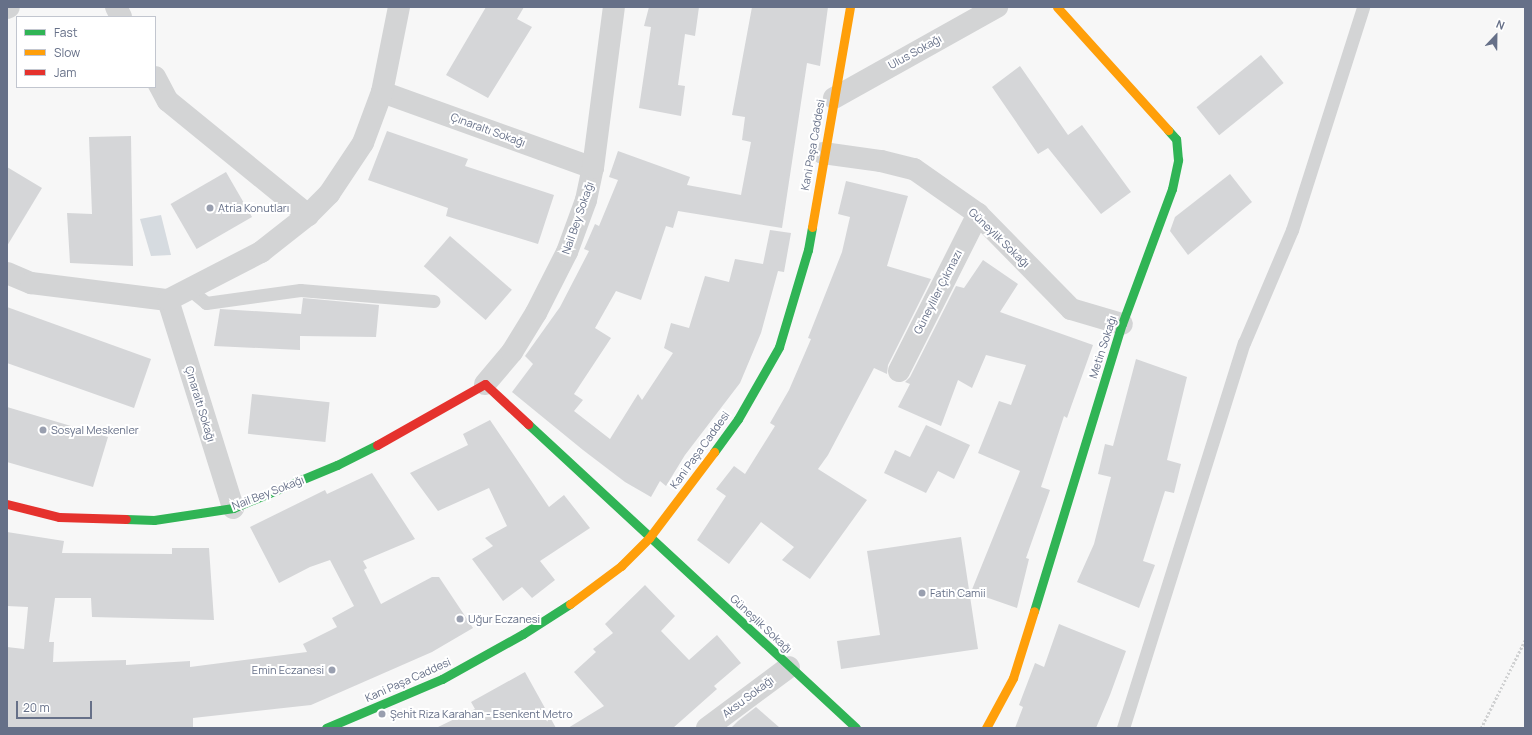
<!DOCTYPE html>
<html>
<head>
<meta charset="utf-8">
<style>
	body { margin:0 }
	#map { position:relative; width:1532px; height:735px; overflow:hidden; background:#f7f7f7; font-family:Manrope,sans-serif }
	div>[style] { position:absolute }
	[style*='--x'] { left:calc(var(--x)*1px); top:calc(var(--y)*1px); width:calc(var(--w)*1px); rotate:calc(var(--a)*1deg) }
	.water>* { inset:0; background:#d6dbe0 }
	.building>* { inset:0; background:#d5d6d8; transform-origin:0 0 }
	.path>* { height:2.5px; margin-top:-1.25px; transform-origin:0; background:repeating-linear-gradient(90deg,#d0d1d2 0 2px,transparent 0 4px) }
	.lane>* { height:13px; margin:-6.5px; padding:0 6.5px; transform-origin:6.5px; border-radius:6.5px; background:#d3d4d5 }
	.street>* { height:22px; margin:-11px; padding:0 11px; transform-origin:11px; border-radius:11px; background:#d3d4d5 }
	.fast>* { height:9px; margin:-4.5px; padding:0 4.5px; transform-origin:4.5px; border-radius:4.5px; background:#30b455 }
	.slow>* { height:9px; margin:-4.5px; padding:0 4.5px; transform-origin:4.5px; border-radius:4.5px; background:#ff9f0a }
	.jam>* { height:9px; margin:-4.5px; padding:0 4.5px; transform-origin:4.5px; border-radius:4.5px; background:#e5322d }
	.dots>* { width:11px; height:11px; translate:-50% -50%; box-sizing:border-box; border:2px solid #fff; border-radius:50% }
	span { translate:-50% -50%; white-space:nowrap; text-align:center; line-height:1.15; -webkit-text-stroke:4px #fff; paint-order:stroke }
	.street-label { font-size:11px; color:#667088 }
	.poi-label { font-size:11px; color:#667088 }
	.left { translate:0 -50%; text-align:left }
	.right { translate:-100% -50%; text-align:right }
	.frame { position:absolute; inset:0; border:8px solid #667088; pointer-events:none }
	.legend { position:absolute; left:16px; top:16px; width:140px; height:72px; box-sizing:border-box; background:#fff; border:1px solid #c2c6cf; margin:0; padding:5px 7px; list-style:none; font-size:12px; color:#667088 }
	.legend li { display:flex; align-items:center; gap:8px; height:20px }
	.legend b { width:20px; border:1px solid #c2c6cf }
	.north { position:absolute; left:1476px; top:16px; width:40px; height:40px; -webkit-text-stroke:3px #fff; paint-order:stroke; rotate:22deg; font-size:11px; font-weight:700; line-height:16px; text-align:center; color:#667088 }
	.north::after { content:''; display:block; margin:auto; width:14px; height:18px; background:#667088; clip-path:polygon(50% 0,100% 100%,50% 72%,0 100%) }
	.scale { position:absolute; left:16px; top:701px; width:76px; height:18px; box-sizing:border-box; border:2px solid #667088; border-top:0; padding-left:5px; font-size:12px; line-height:14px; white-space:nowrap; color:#667088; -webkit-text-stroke:3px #fff; paint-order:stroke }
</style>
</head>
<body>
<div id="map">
	<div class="water">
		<div style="clip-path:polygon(161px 215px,171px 255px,151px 256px,140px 219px)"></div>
	</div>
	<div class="building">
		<div style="clip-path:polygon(486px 7px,524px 7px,517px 19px,532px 27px,488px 98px,446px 75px)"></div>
		<div style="clip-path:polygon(649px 7px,699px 7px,695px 36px,685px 34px,678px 85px,685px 86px,681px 116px,639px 108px,651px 27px,644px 26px)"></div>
		<div style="clip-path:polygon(752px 7px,828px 7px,820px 66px,807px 63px,782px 228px,678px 211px,673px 228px,666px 226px,641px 300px,616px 291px,595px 328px,611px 338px,574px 394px,583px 400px,574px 411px,610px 439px,638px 394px,642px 400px,673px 353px,664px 348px,671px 323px,689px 328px,705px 276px,729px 282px,735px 259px,763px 264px,770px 230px,791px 233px,784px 272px,778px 271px,761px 333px,740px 383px,685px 455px,666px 486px,660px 481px,651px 497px,625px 482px,583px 450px,512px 392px,533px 364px,525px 356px,560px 307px,589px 251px,584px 249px,595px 224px,599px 226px,618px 180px,609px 177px,618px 151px,690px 177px,687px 185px,741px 195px,751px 142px,742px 140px,745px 117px,732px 115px)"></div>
		<div style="left:1261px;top:55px;width:36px;height:83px;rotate:51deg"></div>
		<div style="clip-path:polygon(1020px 66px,1068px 135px,1082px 125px,1131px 192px,1101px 214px,1048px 148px,1038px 154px,992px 87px)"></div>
		<div style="clip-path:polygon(387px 131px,468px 159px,465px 166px,554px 195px,538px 244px,446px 216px,448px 208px,368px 180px)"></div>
		<div style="clip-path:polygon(131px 136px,133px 266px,70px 263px,67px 213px,92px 214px,89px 137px)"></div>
		<div style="clip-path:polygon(7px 167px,42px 188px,7px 246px)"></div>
		<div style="left:226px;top:172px;width:52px;height:64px;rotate:60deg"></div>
		<div style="clip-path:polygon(1230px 174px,1252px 202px,1188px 255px,1170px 231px,1175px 217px)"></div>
		<div style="clip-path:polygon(846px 181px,908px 196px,887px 266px,931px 279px,888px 365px,887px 374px,874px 368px,828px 455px,818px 469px,867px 500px,810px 579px,782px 560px,794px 547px,761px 522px,729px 564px,697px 540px,726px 496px,716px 489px,734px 466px,745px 474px,775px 426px,770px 423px,789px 390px,811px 339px,808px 338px,842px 252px,850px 217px,838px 214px)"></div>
		<div style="left:450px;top:236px;width:82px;height:40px;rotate:41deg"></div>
		<div style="clip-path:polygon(983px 260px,1018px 284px,1000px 312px,1093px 345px,1067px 418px,1064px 416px,1041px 487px,1050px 490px,1026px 558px,1029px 559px,1017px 608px,971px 592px,1020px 471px,978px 453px,999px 401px,1011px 405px,1026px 365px,986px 355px,972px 388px,958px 380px,941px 426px,898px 407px,910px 384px,905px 382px,910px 377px,956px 286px,964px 288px)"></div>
		<div style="clip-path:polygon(303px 298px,379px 305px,376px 337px,300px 336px,300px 350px,214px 346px,220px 309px,301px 314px)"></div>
		<div style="clip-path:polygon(7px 307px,151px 359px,134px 408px,7px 363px)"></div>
		<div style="clip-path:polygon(1136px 359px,1187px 377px,1167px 460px,1181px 464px,1174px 493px,1165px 491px,1143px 561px,1155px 565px,1139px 608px,1077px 582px,1094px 544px,1111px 477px,1098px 474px,1105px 444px,1113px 446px)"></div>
		<div style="left:252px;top:394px;width:78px;height:40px;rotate:6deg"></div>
		<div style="clip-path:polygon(7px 407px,108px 437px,93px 487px,7px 462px)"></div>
		<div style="clip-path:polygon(490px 420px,549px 507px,564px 495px,590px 528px,540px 561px,555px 580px,532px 598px,522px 587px,503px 601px,472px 559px,493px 546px,485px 538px,507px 526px,489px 488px,438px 511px,410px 473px,468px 445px,463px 434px)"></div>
		<div style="clip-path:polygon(926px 425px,970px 445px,954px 479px,938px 471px,926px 493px,884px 473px,895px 450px,910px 457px)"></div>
		<div style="clip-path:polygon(372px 473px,415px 539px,363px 561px,367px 568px,364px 570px,381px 604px,432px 577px,439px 577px,473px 628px,432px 652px,311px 705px,193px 718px,193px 727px,7px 728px,7px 647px,24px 649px,28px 607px,7px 606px,7px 532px,64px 541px,62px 553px,172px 554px,172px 548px,209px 548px,214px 620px,92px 617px,91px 598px,55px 598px,49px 642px,54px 642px,53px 662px,126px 660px,126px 665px,190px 661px,190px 667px,307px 652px,303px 644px,337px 627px,332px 618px,354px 606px,330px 560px,310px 567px,279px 583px,250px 527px,325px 490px,327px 494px)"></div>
		<div style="clip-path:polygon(961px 537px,978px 649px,841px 669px,837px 641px,880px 635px,867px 551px)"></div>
		<div style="clip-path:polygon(645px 585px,675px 616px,661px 631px,689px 660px,717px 635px,741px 663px,714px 686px,717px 689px,673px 728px,568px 728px,604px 706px,574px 672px,596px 652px,593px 649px,613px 633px,605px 624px)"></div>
		<div style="clip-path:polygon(1059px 624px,1126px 651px,1110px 695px,1096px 728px,1015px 728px,1023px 707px,1019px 705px,1035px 663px,1044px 667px)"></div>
		<div style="clip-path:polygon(525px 672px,556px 728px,436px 728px,475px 709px,471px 702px)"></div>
		<div style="clip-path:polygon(756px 707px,780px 728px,731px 728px,738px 721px)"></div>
	</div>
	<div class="path">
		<div style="--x:1481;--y:728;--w:98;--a:-63.4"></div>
	</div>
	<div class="lane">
		<div style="--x:189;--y:289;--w:22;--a:39"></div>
		<div style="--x:206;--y:303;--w:95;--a:-7.9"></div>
		<div style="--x:300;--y:290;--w:134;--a:4.7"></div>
		<div style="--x:1123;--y:728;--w:404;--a:-72.6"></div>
		<div style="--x:1244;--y:343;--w:123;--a:-67"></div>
		<div style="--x:1292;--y:230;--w:234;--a:-72.3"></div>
	</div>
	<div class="street">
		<div style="--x:116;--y:7;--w:11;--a:63"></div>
		<div style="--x:7;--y:8;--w:2;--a:-27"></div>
		<div style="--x:155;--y:77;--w:27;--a:62"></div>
		<div style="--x:168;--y:101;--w:181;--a:39.2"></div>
		<div style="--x:382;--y:92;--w:224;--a:19.8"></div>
		<div style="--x:834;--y:98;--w:187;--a:-29.2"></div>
		<div style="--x:823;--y:153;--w:59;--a:7.9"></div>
		<div style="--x:881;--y:161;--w:34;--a:14"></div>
		<div style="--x:914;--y:169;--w:78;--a:35.1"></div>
		<div style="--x:978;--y:214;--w:133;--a:45.6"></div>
		<div style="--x:1071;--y:309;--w:53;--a:16.4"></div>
		<div style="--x:7;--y:273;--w:26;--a:23"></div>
		<div style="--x:31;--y:283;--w:138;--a:7.1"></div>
		<div style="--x:168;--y:300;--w:218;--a:72.6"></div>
		<div style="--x:168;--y:300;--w:105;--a:-27.3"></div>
		<div style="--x:261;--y:252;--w:60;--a:-38.2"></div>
		<div style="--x:308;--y:215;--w:30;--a:-45"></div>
		<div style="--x:329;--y:194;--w:61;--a:-56.3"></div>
		<div style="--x:363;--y:143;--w:54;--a:-69.6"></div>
		<div style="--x:382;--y:92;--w:87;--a:-78.7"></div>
		<div style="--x:899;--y:371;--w:176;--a:-63.3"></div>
		<div style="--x:485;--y:384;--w:42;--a:-49.8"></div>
		<div style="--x:512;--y:352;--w:46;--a:-58.4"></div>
		<div style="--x:536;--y:313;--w:68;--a:-63.1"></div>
		<div style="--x:567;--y:252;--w:55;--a:-69.9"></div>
		<div style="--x:586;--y:200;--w:33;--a:-78"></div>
		<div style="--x:593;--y:168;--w:162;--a:-82.6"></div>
		<div style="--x:707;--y:728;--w:102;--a:-36.6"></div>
	</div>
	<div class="fast">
		<div style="--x:528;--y:424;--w:447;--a:42.8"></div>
		<div style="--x:714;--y:452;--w:41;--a:-54"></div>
		<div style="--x:738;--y:419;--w:83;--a:-60.3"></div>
		<div style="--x:779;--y:347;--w:101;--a:-73.4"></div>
		<div style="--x:808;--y:250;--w:23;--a:-80"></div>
		<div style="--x:126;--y:519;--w:28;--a:2"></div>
		<div style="--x:154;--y:520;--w:80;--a:-8.6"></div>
		<div style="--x:233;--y:508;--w:113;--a:-22.5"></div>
		<div style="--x:337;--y:465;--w:45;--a:-26.6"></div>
		<div style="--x:1034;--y:611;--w:300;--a:-73"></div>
		<div style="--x:1122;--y:324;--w:144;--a:-69.7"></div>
		<div style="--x:1172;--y:189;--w:30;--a:-78"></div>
		<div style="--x:1178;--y:160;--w:21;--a:-95"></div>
		<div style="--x:1176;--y:139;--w:12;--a:-132"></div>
		<div style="--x:326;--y:728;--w:126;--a:-22.9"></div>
		<div style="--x:442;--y:679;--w:93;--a:-29.1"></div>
		<div style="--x:523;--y:634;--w:56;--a:-32.6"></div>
	</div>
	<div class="slow">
		<div style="--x:1057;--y:7;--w:166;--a:47.9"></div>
		<div style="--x:812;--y:227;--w:223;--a:-80.2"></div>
		<div style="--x:570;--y:604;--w:64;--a:-36.7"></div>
		<div style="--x:621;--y:566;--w:40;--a:-45"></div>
		<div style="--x:649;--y:538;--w:108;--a:-52.9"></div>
		<div style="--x:986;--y:728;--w:57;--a:-61.6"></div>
		<div style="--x:1013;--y:678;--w:70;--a:-72.6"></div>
	</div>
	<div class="jam">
		<div style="--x:377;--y:445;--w:124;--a:-29.5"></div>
		<div style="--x:485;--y:384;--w:59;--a:42.9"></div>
		<div style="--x:7;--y:504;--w:54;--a:14"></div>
		<div style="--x:59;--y:517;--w:67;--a:1.7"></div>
	</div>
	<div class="dots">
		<div style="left:210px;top:208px;background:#999faf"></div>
		<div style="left:43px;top:430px;background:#999faf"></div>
		<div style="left:922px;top:593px;background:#999faf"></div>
		<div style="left:460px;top:619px;background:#999faf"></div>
		<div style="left:332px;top:670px;background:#999faf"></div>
		<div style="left:382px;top:714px;background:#999faf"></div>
	</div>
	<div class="street-label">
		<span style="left:915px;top:52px;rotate:-29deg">Ulus Sokağı</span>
		<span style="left:488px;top:130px;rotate:20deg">Çınaraltı Sokağı</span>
		<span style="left:813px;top:145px;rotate:-80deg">Kani Paşa Caddesi</span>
		<span style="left:578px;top:218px;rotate:-71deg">Nail Bey Sokağı</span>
		<span style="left:999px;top:238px;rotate:44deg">Güneylik Sokağı</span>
		<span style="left:938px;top:292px;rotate:-63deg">Güneyliler Çıkmazı</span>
		<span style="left:1103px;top:347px;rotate:-72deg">Metin Sokağı</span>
		<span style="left:200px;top:404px;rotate:73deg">Çınaraltı Sokağı</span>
		<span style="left:700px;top:450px;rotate:-54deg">Kani Paşa Caddesi</span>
		<span style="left:268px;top:493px;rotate:-21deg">Nail Bey Sokağı</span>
		<span style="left:761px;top:624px;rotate:43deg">Güneşlik Sokağı</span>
		<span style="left:408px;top:680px;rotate:-24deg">Kani Paşa Caddesi</span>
		<span style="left:748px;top:697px;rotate:-37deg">Aksu Sokağı</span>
	</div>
	<div class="poi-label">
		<span class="left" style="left:218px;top:208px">Atria Konutları</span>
		<span class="left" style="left:51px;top:430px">Sosyal Meskenler</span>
		<span class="left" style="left:930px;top:593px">Fatih Camii</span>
		<span class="left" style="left:468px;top:619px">Uğur Eczanesi</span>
		<span class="right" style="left:324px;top:670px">Emin Eczanesi</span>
		<span class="left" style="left:390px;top:714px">Şehi̇t Riza Karahan - Esenkent Metro</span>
	</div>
	<div class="frame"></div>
	<ul class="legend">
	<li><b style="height:5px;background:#30b455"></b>Fast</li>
	<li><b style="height:5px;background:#ff9f0a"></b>Slow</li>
	<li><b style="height:5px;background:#e5322d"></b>Jam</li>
	</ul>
	<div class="north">N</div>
	<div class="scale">20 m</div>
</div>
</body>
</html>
